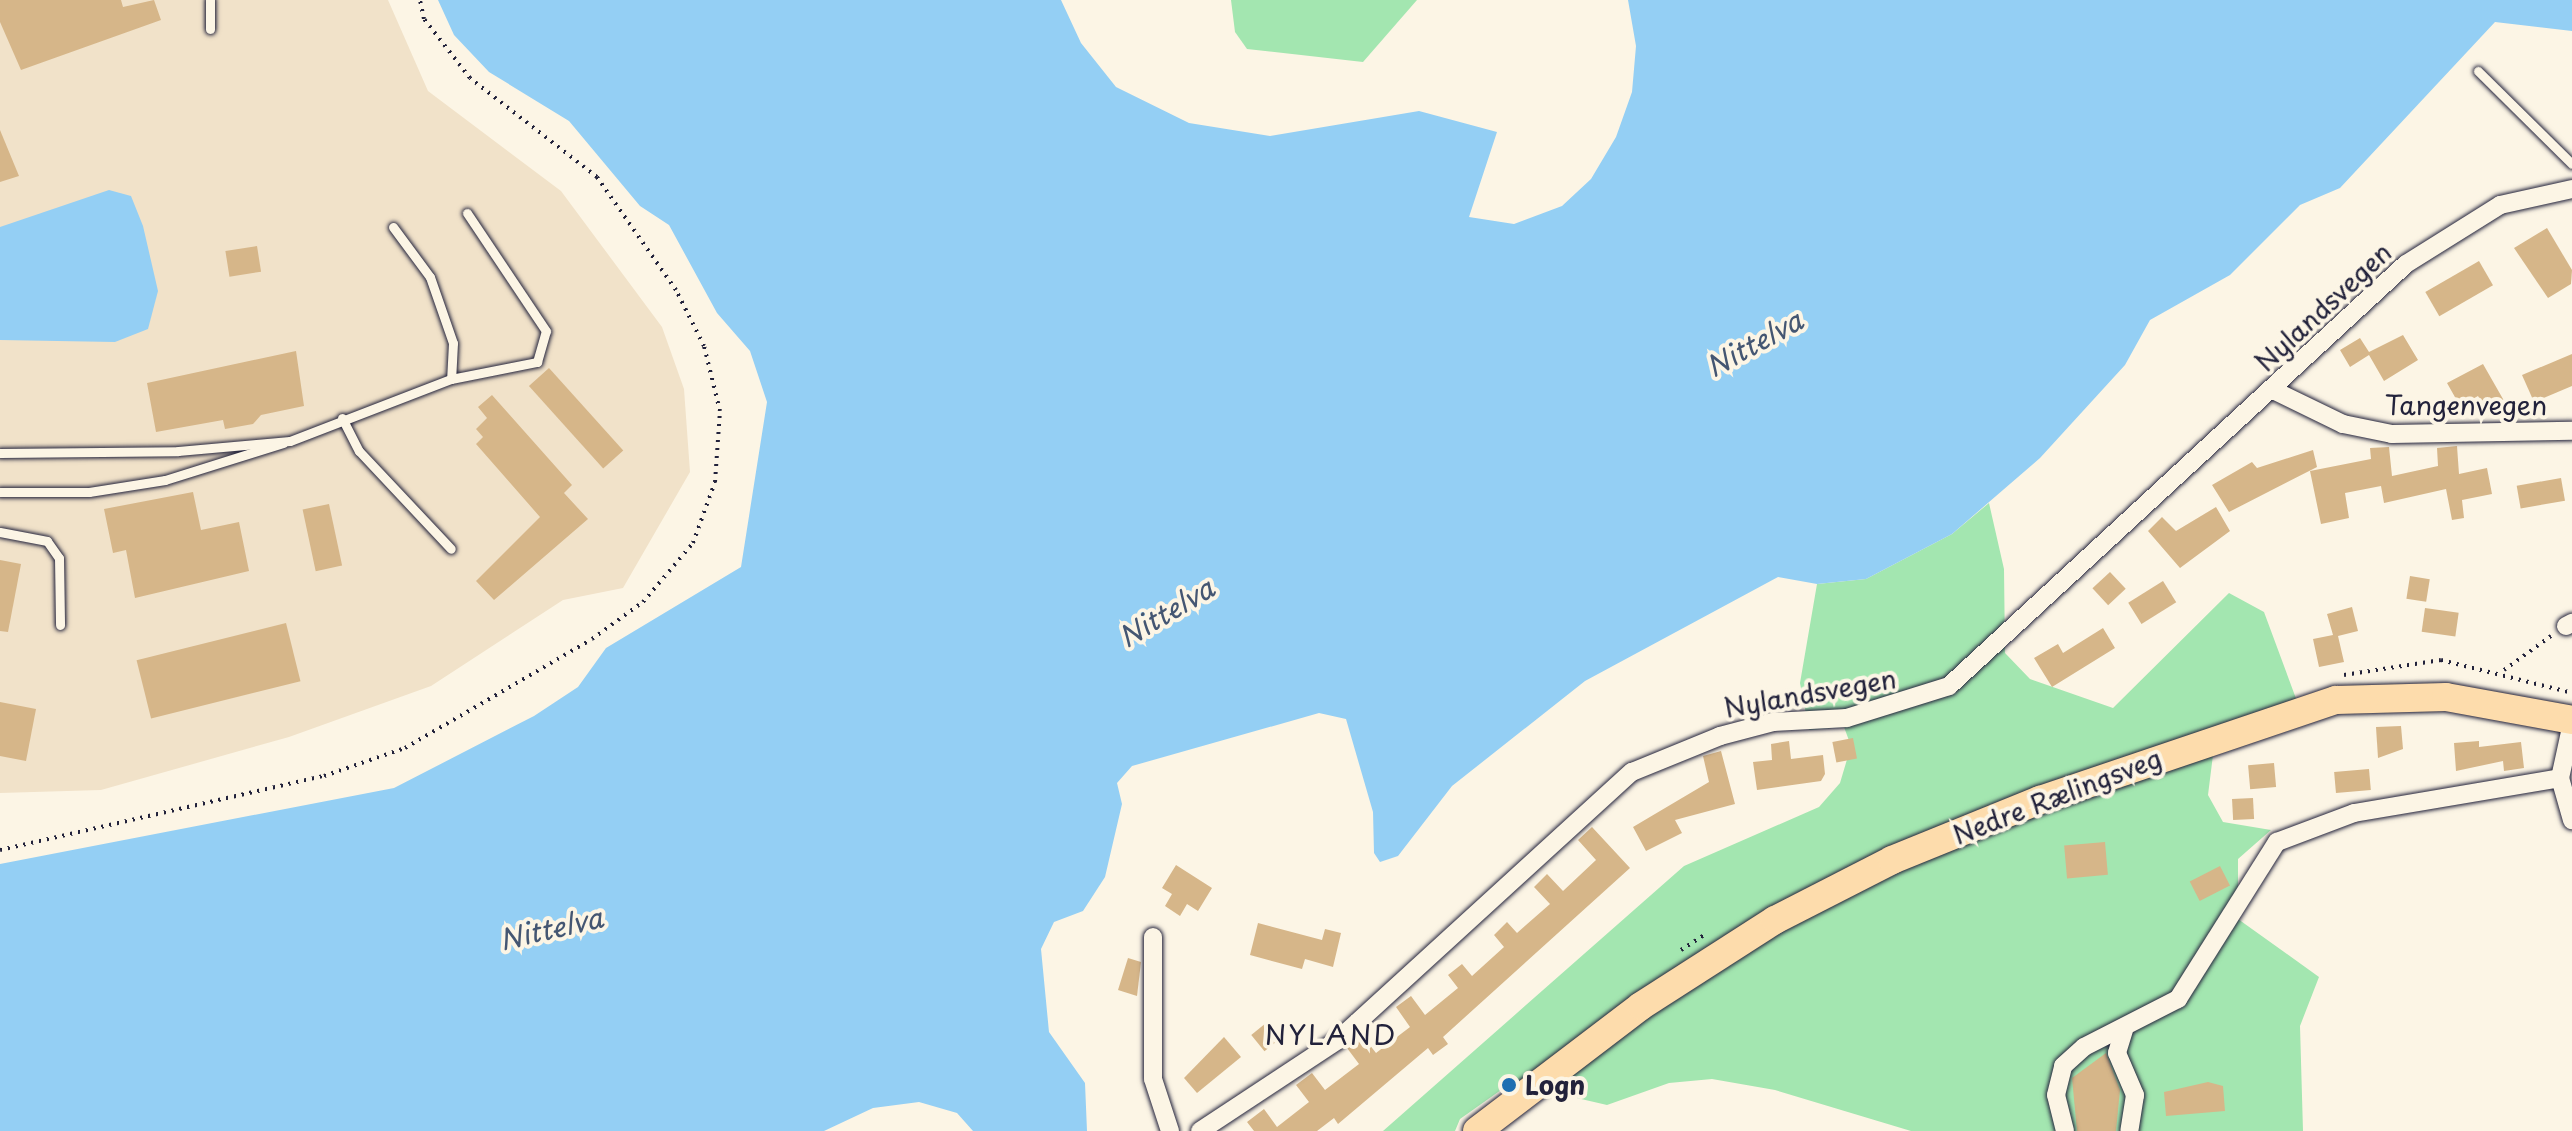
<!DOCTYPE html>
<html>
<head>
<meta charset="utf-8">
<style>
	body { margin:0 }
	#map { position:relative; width:2572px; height:1131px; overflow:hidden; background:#fcf5e5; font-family:"Playpen Sans",sans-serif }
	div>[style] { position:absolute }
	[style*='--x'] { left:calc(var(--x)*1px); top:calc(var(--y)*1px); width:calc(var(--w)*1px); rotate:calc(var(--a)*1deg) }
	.built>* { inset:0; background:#f1e2c9 }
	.green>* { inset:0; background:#a3e6b0 }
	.water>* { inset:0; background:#94cff4 }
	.building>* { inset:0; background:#d6b689; transform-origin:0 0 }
	.path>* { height:4px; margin-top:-2px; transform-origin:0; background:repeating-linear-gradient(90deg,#22223b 0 2px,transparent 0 8px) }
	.roads { filter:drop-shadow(0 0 2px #22223b) drop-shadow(0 0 2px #22223b) }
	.lane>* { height:9px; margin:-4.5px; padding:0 4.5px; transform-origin:4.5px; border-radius:4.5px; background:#fcf5e5 }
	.street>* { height:18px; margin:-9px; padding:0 9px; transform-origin:9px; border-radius:9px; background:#fcf5e5 }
	.primary>* { height:28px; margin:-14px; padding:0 14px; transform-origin:14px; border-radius:14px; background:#fddcac }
	.dots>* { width:22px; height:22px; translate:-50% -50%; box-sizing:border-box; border:4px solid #fcf5e5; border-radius:50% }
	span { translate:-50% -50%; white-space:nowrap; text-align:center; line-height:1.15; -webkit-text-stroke:8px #fcf5e5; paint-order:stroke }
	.street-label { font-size:26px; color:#22223b }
	.poi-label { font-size:26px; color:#22223b; font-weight:700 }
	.left { translate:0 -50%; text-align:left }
	.water-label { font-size:28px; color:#445672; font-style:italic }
	.neighbourhood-label { font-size:28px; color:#22223b; letter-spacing:2px }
</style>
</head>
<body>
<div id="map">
	<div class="built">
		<div style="clip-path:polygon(0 0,388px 0,428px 91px,561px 191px,662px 327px,684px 389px,690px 472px,623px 588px,563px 600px,431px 686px,289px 737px,101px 790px,0 793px)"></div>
	</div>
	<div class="green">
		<div style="clip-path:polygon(1231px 0,1417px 0,1363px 62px,1247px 49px,1235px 32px)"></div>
		<div style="clip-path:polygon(1989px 503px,2004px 569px,2005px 653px,2030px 679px,2113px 708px,2229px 593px,2264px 612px,2301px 712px,2213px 755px,2208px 795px,2223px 822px,2271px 830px,2238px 859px,2238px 919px,2319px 977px,2300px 1026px,2303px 1131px,1911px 1131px,1775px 1090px,1712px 1079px,1669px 1083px,1607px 1105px,1525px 1086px,1501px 1090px,1460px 1119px,1455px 1131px,1383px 1131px,1684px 866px,1819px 807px,1840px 783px,1851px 746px,1844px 727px,1809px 730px,1800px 683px,1817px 584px,1866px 579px,1952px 534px)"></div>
	</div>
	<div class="water">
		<div style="clip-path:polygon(438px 0,1061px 0,1081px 43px,1116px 87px,1189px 123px,1270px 136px,1419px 111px,1497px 132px,1469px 217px,1514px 224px,1562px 206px,1591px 179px,1616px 137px,1632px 92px,1636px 46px,1628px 0,2572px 0,2572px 31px,2495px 22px,2340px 188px,2300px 205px,2230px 275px,2150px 320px,2125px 365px,2040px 458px,1952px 534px,1866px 579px,1817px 584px,1778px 577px,1585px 681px,1452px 786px,1398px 856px,1380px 862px,1374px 853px,1373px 812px,1346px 719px,1319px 713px,1132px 766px,1117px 783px,1122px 804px,1105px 877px,1083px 911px,1054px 922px,1041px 949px,1049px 1032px,1085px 1083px,1087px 1131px,973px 1131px,957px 1113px,919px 1102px,873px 1108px,824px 1131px,0 1131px,0 864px,394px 788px,534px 716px,578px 687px,606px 648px,741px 567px,767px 402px,750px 351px,717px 313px,669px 225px,640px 206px,569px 121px,489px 72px,454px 35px)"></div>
		<div style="clip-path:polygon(109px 190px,131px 196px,143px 226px,158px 291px,148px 329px,115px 342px,0 340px,0 227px)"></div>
	</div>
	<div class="building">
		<div style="clip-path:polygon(0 0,121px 0,123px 7px,154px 0,161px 20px,21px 70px,0 22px)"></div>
		<div style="clip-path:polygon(0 130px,19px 176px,0 182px)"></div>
		<div style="clip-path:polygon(2547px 228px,2572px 270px,2571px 284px,2548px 298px,2514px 248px)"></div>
		<div style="left:257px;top:246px;width:26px;height:32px;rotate:81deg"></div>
		<div style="left:2479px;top:261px;width:28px;height:62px;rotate:60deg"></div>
		<div style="clip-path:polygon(2403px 335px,2418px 360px,2384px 381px,2369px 355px,2350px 367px,2340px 350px,2360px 338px,2369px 352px)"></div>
		<div style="clip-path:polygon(296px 351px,304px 406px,261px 415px,253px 424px,225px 429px,223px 420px,156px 432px,147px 383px)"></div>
		<div style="clip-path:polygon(2572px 354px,2572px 386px,2534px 402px,2522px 375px)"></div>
		<div style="clip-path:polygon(2483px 364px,2507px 406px,2489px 416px,2478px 396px,2460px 406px,2447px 383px)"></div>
		<div style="left:549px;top:368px;width:111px;height:27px;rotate:48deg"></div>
		<div style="clip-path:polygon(492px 395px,572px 485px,564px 493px,588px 519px,494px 600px,476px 581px,540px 517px,476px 444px,483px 437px,476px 429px,487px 418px,478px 407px)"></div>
		<div style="clip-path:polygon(2457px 446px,2459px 474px,2487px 468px,2492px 494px,2462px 500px,2464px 518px,2452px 520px,2446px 489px,2384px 503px,2381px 486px,2345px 493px,2349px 518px,2321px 524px,2310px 471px,2371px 459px,2370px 448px,2389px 447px,2392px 476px,2438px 466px,2437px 448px)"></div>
		<div style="clip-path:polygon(2313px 450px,2317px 467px,2229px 512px,2212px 485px,2252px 462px,2257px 468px)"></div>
		<div style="left:2561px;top:478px;width:23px;height:45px;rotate:80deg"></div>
		<div style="clip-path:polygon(193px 492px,201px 530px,239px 522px,249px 571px,135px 598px,126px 550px,113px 553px,104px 509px)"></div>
		<div style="left:329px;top:504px;width:63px;height:27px;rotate:78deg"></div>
		<div style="clip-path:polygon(2216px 507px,2230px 531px,2180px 568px,2148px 531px,2162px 517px,2176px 531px)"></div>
		<div style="clip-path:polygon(0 560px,21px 564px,8px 632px,0 631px)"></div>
		<div style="left:2110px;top:572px;width:23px;height:24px;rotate:47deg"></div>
		<div style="left:2410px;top:576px;width:20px;height:23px;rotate:9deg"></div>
		<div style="left:2163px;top:581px;width:25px;height:41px;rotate:58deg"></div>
		<div style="clip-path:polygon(2352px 607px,2358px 631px,2338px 636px,2344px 662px,2319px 667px,2313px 639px,2333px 635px,2327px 614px)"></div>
		<div style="left:2425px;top:608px;width:34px;height:24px;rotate:8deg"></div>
		<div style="left:286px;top:623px;width:60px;height:154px;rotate:76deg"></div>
		<div style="clip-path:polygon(2103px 628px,2115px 648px,2052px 687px,2034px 658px,2058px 644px,2063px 653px)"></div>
		<div style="clip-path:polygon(0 702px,36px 709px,26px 761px,0 756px)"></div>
		<div style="clip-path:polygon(2401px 726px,2403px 749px,2378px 758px,2376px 727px)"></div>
		<div style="left:1853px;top:738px;width:21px;height:21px;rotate:79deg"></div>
		<div style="clip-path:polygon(1789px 741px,1791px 759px,1823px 755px,1825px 774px,1821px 781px,1757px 790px,1753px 762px,1772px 760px,1771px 744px)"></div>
		<div style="clip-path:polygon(2479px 741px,2479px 747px,2521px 742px,2524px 768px,2504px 771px,2503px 761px,2456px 771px,2454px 743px)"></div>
		<div style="clip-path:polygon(1721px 751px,1735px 804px,1675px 820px,1682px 833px,1646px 851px,1633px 827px,1709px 782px,1703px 756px)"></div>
		<div style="left:2274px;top:763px;width:24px;height:26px;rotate:85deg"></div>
		<div style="left:2369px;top:769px;width:21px;height:35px;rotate:85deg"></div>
		<div style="left:2253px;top:798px;width:21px;height:21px;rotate:87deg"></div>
		<div style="clip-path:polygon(1592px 827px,1630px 868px,1443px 1037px,1448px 1044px,1433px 1055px,1428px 1048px,1338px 1124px,1334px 1118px,1317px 1131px,1254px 1131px,1247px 1122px,1264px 1109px,1277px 1127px,1309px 1102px,1296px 1085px,1312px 1073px,1325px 1090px,1359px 1064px,1347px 1048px,1362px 1035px,1376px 1053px,1410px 1027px,1396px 1007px,1411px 996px,1425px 1015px,1458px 988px,1448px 975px,1462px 964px,1472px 976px,1504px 947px,1494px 935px,1507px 922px,1517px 933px,1550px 904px,1534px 887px,1547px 874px,1563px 891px,1596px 860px,1578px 840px)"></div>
		<div style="left:2105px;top:842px;width:33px;height:41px;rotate:85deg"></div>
		<div style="clip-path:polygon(1176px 865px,1212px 888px,1198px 911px,1187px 904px,1180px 916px,1165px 906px,1172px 894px,1162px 888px)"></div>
		<div style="left:2220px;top:866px;width:22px;height:34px;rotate:63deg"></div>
		<div style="clip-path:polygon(1258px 923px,1322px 940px,1325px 929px,1341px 933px,1333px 967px,1305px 959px,1302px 969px,1250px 955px)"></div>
		<div style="clip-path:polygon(1128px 958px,1141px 962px,1137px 996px,1118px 990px)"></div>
		<div style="left:1266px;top:1023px;width:21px;height:19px;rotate:51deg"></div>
		<div style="clip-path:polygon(1224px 1037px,1241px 1057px,1197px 1093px,1184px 1078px)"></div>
		<div style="clip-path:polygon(2106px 1053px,2120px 1090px,2116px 1131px,2077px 1131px,2072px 1078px)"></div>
		<div style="clip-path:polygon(2208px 1082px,2223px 1086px,2225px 1111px,2166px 1116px,2164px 1092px)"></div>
	</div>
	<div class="path">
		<div style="--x:2504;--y:670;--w:58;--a:-35.9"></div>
		<div style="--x:2344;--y:675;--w:98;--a:-8.8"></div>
		<div style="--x:2441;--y:660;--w:135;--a:14.1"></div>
		<div style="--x:0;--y:850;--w:332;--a:-12.9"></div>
		<div style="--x:324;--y:776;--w:86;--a:-19.1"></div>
		<div style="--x:405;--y:748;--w:216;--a:-30.2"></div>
		<div style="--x:592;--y:639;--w:63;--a:-36"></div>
		<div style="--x:643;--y:602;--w:77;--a:-49.7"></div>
		<div style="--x:693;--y:543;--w:65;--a:-70.2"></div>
		<div style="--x:715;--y:482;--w:71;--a:-86"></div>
		<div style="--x:720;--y:411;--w:67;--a:-103.8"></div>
		<div style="--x:704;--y:346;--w:63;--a:-116.6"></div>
		<div style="--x:676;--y:290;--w:138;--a:-125"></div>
		<div style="--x:597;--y:177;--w:161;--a:-142.1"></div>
		<div style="--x:470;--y:78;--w:75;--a:-127.9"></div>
		<div style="--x:424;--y:19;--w:19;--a:-102"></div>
		<div style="--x:1681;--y:950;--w:31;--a:-33"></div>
	</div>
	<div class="roads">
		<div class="lane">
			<div style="--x:210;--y:0;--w:29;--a:90"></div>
			<div style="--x:2478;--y:71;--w:132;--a:44.7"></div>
			<div style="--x:393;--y:227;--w:62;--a:53.5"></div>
			<div style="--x:430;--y:277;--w:70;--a:70.8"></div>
			<div style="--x:453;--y:343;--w:36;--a:93"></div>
			<div style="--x:342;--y:418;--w:37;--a:63"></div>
			<div style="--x:359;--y:451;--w:134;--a:46.8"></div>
			<div style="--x:0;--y:453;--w:178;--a:-0.6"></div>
			<div style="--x:178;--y:451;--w:112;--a:-5.1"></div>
			<div style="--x:290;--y:441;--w:173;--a:-21.1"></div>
			<div style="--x:451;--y:379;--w:88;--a:-11.2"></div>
			<div style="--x:537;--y:362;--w:32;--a:-74"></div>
			<div style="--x:546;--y:331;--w:142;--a:-123.8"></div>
			<div style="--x:0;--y:492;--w:89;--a:0"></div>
			<div style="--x:89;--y:492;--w:77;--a:-9"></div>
			<div style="--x:165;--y:480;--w:124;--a:-17.4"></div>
			<div style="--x:0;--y:532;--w:48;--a:10.8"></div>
			<div style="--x:47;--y:541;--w:21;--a:55"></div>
			<div style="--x:59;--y:558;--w:67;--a:89.1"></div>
		</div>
		<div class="street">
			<div style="--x:2273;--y:390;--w:78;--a:25.9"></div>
			<div style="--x:2343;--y:424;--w:50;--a:11.5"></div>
			<div style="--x:2392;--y:434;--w:180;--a:-1"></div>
			<div style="--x:2566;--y:626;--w:7;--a:-27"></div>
			<div style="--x:2572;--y:723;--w:56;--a:102.3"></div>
			<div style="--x:2560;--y:778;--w:44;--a:74.1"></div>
			<div style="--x:1153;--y:937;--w:142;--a:90"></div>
			<div style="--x:1153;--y:1079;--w:55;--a:71.9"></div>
			<div style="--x:2124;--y:1030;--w:24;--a:107"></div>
			<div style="--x:2117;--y:1053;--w:46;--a:66.8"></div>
			<div style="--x:2135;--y:1095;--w:36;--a:99"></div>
			<div style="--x:1200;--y:1131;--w:165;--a:-33.4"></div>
			<div style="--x:1338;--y:1040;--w:398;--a:-42.4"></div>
			<div style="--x:1632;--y:772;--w:95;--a:-22.2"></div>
			<div style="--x:1720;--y:736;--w:55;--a:-14.8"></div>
			<div style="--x:1773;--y:722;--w:74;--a:-3.1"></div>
			<div style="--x:1847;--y:718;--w:107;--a:-17.4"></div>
			<div style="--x:1949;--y:686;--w:622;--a:-42.72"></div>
			<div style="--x:2406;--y:264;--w:111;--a:-32.1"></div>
			<div style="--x:2500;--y:205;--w:74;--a:-12.5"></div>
			<div style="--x:2065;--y:1131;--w:37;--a:-104"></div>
			<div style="--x:2056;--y:1095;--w:30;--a:-76"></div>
			<div style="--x:2063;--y:1066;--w:28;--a:-42"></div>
			<div style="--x:2084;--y:1047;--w:106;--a:-27.1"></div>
			<div style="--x:2178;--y:999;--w:186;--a:-57.8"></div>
			<div style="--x:2277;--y:842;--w:82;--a:-20.6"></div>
			<div style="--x:2354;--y:813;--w:209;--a:-9.6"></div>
		</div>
		<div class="primary">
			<div style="--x:1477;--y:1131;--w:206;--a:-37.3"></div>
			<div style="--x:1641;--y:1006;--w:159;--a:-32.7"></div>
			<div style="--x:1775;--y:920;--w:131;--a:-27.1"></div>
			<div style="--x:1892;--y:860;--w:160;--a:-22.1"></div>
			<div style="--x:2040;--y:800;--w:312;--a:-18.7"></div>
			<div style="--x:2336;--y:700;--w:110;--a:-1.6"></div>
			<div style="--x:2446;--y:697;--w:128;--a:10.3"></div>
		</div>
	</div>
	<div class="dots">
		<div style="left:1509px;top:1085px;background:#1f6fb2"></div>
	</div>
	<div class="street-label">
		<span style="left:2323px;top:307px;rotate:-43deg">Nylandsvegen</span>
		<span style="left:2466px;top:405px">Tangenvegen</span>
		<span style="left:1810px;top:693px;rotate:-10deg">Nylandsvegen</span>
		<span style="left:2057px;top:796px;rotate:-21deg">Nedre Rælingsveg</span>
	</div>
	<div class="poi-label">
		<span class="left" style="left:1525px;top:1085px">Logn</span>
	</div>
	<div class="water-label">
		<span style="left:1754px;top:343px;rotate:-29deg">Nittelva</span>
		<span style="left:1166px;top:612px;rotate:-31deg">Nittelva</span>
		<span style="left:551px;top:928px;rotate:-13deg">Nittelva</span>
	</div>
	<div class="neighbourhood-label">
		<span style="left:1331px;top:1034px">NYLAND</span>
	</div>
</div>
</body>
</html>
